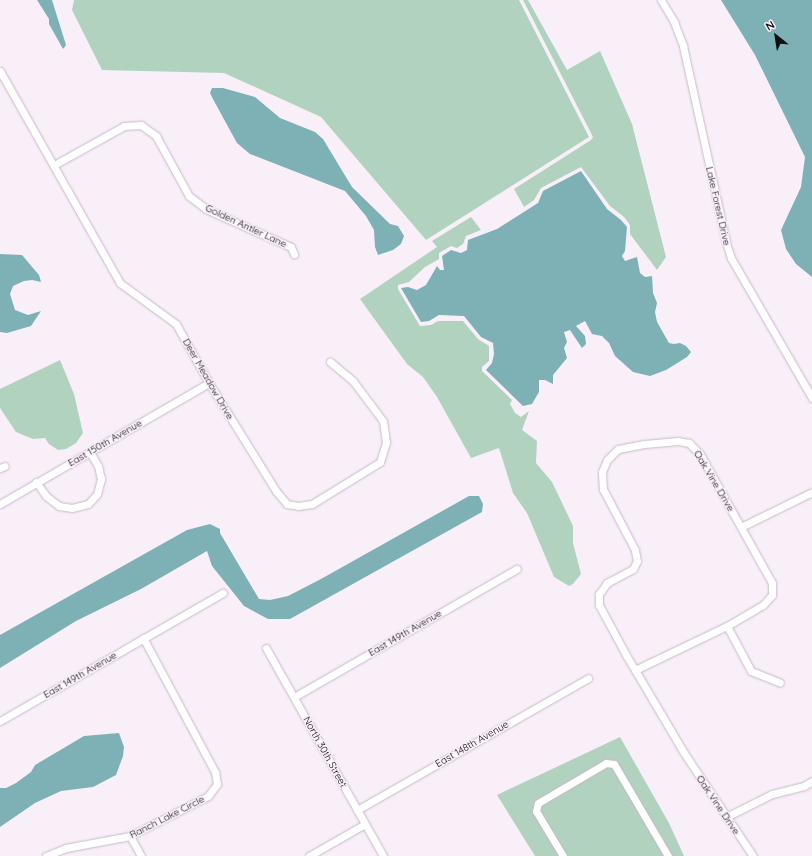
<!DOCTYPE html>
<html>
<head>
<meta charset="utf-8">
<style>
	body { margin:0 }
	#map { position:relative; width:812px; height:856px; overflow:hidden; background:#f9eff9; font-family:Quicksand,sans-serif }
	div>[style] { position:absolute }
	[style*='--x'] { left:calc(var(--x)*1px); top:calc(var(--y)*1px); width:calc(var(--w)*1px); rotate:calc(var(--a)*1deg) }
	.green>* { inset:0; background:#b2d2c0 }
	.water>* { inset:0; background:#7eb1b5 }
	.roads { filter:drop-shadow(0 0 1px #c5bbc5) drop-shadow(0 0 1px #c5bbc5) }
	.street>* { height:7px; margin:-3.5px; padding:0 3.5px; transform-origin:3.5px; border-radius:3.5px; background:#fff }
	span { translate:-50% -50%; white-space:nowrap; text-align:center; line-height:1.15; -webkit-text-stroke:3px #f9eff9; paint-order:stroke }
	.street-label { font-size:10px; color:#120e12 }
	.north { position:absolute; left:756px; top:16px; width:40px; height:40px; -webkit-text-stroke:3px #f9eff9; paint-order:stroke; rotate:330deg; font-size:11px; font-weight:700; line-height:16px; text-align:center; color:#120e12 }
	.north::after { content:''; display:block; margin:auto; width:14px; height:18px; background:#120e12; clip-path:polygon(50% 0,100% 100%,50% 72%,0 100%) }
</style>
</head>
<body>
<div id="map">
	<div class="green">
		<div style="clip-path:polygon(74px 0,519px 0,589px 137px,426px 240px,321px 117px,224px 73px,102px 70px,72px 10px)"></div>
		<div style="clip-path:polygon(523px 0,528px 0,567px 70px,600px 51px,632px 124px,666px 257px,657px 270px,630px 234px,630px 225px,624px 217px,610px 206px,581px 167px,541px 188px,534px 200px,524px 207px,514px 189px,591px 140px,593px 137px)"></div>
		<div style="clip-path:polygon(471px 217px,481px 230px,466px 236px,463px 244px,457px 248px,451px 246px,439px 253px,439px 259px,425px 267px,409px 282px,398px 285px,398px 289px,420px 326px,431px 325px,438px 321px,463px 321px,478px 339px,489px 346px,489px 361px,482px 367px,482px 371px,512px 400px,510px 404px,515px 413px,521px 417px,529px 411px,522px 430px,537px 441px,536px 463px,552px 482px,573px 526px,573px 543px,581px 574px,573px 584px,569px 586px,554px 577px,527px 513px,513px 493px,499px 448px,471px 458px,437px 397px,423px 377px,407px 364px,360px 299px,437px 247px,432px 241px)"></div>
		<div style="clip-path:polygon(60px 360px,74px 394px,83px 433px,76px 443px,66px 449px,58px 450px,49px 444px,45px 438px,33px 439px,16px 432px,0 408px,0 389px)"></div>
		<div style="clip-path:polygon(620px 737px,669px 823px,684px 856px,535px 856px,497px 795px)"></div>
	</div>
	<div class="water">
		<div style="clip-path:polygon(37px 0,52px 0,66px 45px,63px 49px,49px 24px,49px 19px)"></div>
		<div style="clip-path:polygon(721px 0,812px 0,812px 277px,796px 264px,786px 249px,781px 230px,801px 187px,805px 157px,755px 55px)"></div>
		<div style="clip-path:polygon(212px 88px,223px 88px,255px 97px,280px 118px,315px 132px,323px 139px,352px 187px,390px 224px,398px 226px,404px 236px,401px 244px,393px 250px,378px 255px,375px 247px,374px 230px,366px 216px,345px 191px,250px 154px,244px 149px,237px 143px,214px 101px,210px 93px)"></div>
		<div style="clip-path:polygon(581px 171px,607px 209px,621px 220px,627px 227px,625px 251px,622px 256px,625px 261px,637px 257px,640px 273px,645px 277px,652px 276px,653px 293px,657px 303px,655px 312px,657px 322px,669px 343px,674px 344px,680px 343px,686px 346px,691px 352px,687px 357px,666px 370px,650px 376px,633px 372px,615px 356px,609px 343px,602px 336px,592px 334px,585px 321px,576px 326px,585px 336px,586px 344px,582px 348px,570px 330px,564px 332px,567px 342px,564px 348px,567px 358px,553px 375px,553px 384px,545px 380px,539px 380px,539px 392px,532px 404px,523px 406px,486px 370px,492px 363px,494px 354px,493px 343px,481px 337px,464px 316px,439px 315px,429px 321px,421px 322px,401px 288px,408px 287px,417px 290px,426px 285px,437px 266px,440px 270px,444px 270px,442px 256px,451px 250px,461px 253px,467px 250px,468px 240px,497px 229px,538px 203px,543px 191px)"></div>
		<div style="clip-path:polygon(0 254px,22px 255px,39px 275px,41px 282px,32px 280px,24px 281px,13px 286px,10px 294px,15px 310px,28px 315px,41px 311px,31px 326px,7px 333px,0 332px)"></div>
		<div style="clip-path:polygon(469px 496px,479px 496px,483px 504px,482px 512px,290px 619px,268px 619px,244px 606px,212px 566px,207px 551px,141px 589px,76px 621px,0 668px,0 635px,187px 530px,210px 524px,220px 529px,220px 533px,259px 599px,270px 600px,288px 596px,321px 579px)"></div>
		<div style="clip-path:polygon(119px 733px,124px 747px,123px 756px,116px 775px,93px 787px,61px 791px,35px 803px,0 827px,0 788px,6px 788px,16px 783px,31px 772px,35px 765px,84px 736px)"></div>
	</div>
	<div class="roads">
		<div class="street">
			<div style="--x:661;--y:0;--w:26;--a:59"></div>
			<div style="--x:674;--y:22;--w:26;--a:69"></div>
			<div style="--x:683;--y:46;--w:201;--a:77.6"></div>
			<div style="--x:726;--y:242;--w:17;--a:73"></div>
			<div style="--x:731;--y:258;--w:162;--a:59.9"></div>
			<div style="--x:0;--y:71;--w:244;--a:60.5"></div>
			<div style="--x:120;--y:283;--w:69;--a:36.2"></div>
			<div style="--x:176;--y:324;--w:68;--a:60.8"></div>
			<div style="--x:209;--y:383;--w:127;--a:58.2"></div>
			<div style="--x:276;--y:491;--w:17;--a:50"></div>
			<div style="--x:287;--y:504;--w:11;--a:10"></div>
			<div style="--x:298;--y:506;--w:14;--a:-8"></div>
			<div style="--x:312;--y:504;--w:80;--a:-31.7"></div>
			<div style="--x:380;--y:462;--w:21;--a:-73"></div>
			<div style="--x:386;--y:442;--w:21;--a:-98"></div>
			<div style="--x:383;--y:421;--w:50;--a:-126.9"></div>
			<div style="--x:353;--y:381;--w:30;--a:-140"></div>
			<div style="--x:54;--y:165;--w:80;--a:-29.1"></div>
			<div style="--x:124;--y:126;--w:17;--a:-3"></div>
			<div style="--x:141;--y:125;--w:19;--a:36"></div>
			<div style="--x:156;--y:136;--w:68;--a:61.2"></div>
			<div style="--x:189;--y:196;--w:21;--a:37"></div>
			<div style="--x:206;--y:209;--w:93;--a:24.1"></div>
			<div style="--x:291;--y:247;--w:8;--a:67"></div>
			<div style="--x:0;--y:468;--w:5;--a:-22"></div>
			<div style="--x:36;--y:482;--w:17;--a:54"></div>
			<div style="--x:46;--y:496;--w:16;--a:38"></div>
			<div style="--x:59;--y:506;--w:13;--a:9"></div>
			<div style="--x:72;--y:508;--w:16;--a:-14"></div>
			<div style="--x:88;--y:504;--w:13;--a:-48"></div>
			<div style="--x:97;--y:494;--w:16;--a:-75"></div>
			<div style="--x:101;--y:479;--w:13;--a:-103"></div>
			<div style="--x:98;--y:466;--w:16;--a:-120"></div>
			<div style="--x:0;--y:504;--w:241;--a:-30.1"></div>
			<div style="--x:741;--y:527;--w:79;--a:-26.2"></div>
			<div style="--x:727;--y:626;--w:51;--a:61.9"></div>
			<div style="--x:751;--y:671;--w:31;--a:22"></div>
			<div style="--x:266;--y:648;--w:239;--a:60.6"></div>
			<div style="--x:635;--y:670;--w:102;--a:-25.6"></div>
			<div style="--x:727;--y:626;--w:42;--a:-30.3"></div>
			<div style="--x:763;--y:605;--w:13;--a:-48"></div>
			<div style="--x:772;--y:595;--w:12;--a:-90"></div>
			<div style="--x:772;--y:583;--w:148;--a:-119.2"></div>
			<div style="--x:700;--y:454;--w:16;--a:-135"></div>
			<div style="--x:689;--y:443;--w:11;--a:-170"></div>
			<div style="--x:678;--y:441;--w:34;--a:175"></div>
			<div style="--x:644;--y:444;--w:26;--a:169"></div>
			<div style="--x:618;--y:449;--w:16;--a:135"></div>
			<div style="--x:607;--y:460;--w:13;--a:113"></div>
			<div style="--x:602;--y:472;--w:17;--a:87"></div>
			<div style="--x:603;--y:489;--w:69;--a:62.3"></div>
			<div style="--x:635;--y:550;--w:11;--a:80"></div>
			<div style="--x:637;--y:561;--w:9;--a:117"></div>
			<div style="--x:633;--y:569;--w:30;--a:152"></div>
			<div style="--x:607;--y:583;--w:14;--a:126"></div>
			<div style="--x:599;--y:594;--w:11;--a:90"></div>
			<div style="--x:599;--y:605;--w:57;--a:61.6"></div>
			<div style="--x:626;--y:655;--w:17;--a:59"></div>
			<div style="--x:635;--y:670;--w:96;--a:59.4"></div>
			<div style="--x:684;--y:753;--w:124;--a:56.2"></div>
			<div style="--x:294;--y:697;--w:257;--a:-29.9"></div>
			<div style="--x:0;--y:721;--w:257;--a:-29.9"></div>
			<div style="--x:357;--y:810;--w:266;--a:-29.7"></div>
			<div style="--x:726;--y:817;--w:51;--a:-26.6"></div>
			<div style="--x:772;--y:794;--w:33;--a:-14"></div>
			<div style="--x:804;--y:786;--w:9;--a:-32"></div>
			<div style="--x:130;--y:836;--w:23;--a:61"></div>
			<div style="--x:46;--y:856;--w:22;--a:-22"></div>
			<div style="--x:66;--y:848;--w:65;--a:-10.6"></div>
			<div style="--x:130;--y:836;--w:88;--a:-27.1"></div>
			<div style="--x:208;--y:796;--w:15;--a:-53"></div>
			<div style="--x:217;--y:784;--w:12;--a:-99"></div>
			<div style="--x:215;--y:772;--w:152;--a:-118.2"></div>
			<div style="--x:309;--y:856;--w:64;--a:-29.7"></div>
			<div style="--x:563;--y:856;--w:52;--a:-121"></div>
			<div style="--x:536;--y:811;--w:8;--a:-76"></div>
			<div style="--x:538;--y:803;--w:79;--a:-30.5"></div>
			<div style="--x:606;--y:763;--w:8;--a:7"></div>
			<div style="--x:614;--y:764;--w:107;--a:59.6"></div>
		</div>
	</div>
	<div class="street-label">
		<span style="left:718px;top:206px;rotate:77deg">Lake Forest Drive</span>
		<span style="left:246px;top:226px;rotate:25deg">Golden Antler Lane</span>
		<span style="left:208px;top:379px;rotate:60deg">Deer Meadow Drive</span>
		<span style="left:105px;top:443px;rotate:-30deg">East 150th Avenue</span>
		<span style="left:714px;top:481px;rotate:59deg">Oak Vine Drive</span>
		<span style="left:405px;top:633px;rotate:-30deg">East 149th Avenue</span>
		<span style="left:80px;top:675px;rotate:-30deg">East 149th Avenue</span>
		<span style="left:472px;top:744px;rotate:-30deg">East 148th Avenue</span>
		<span style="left:325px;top:752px;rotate:61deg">North 30th Street</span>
		<span style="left:718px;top:805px;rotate:56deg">Oak Vine Drive</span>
		<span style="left:167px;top:817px;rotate:-27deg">Ranch Lake Circle</span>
	</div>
	<div class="north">N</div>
</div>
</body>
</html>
